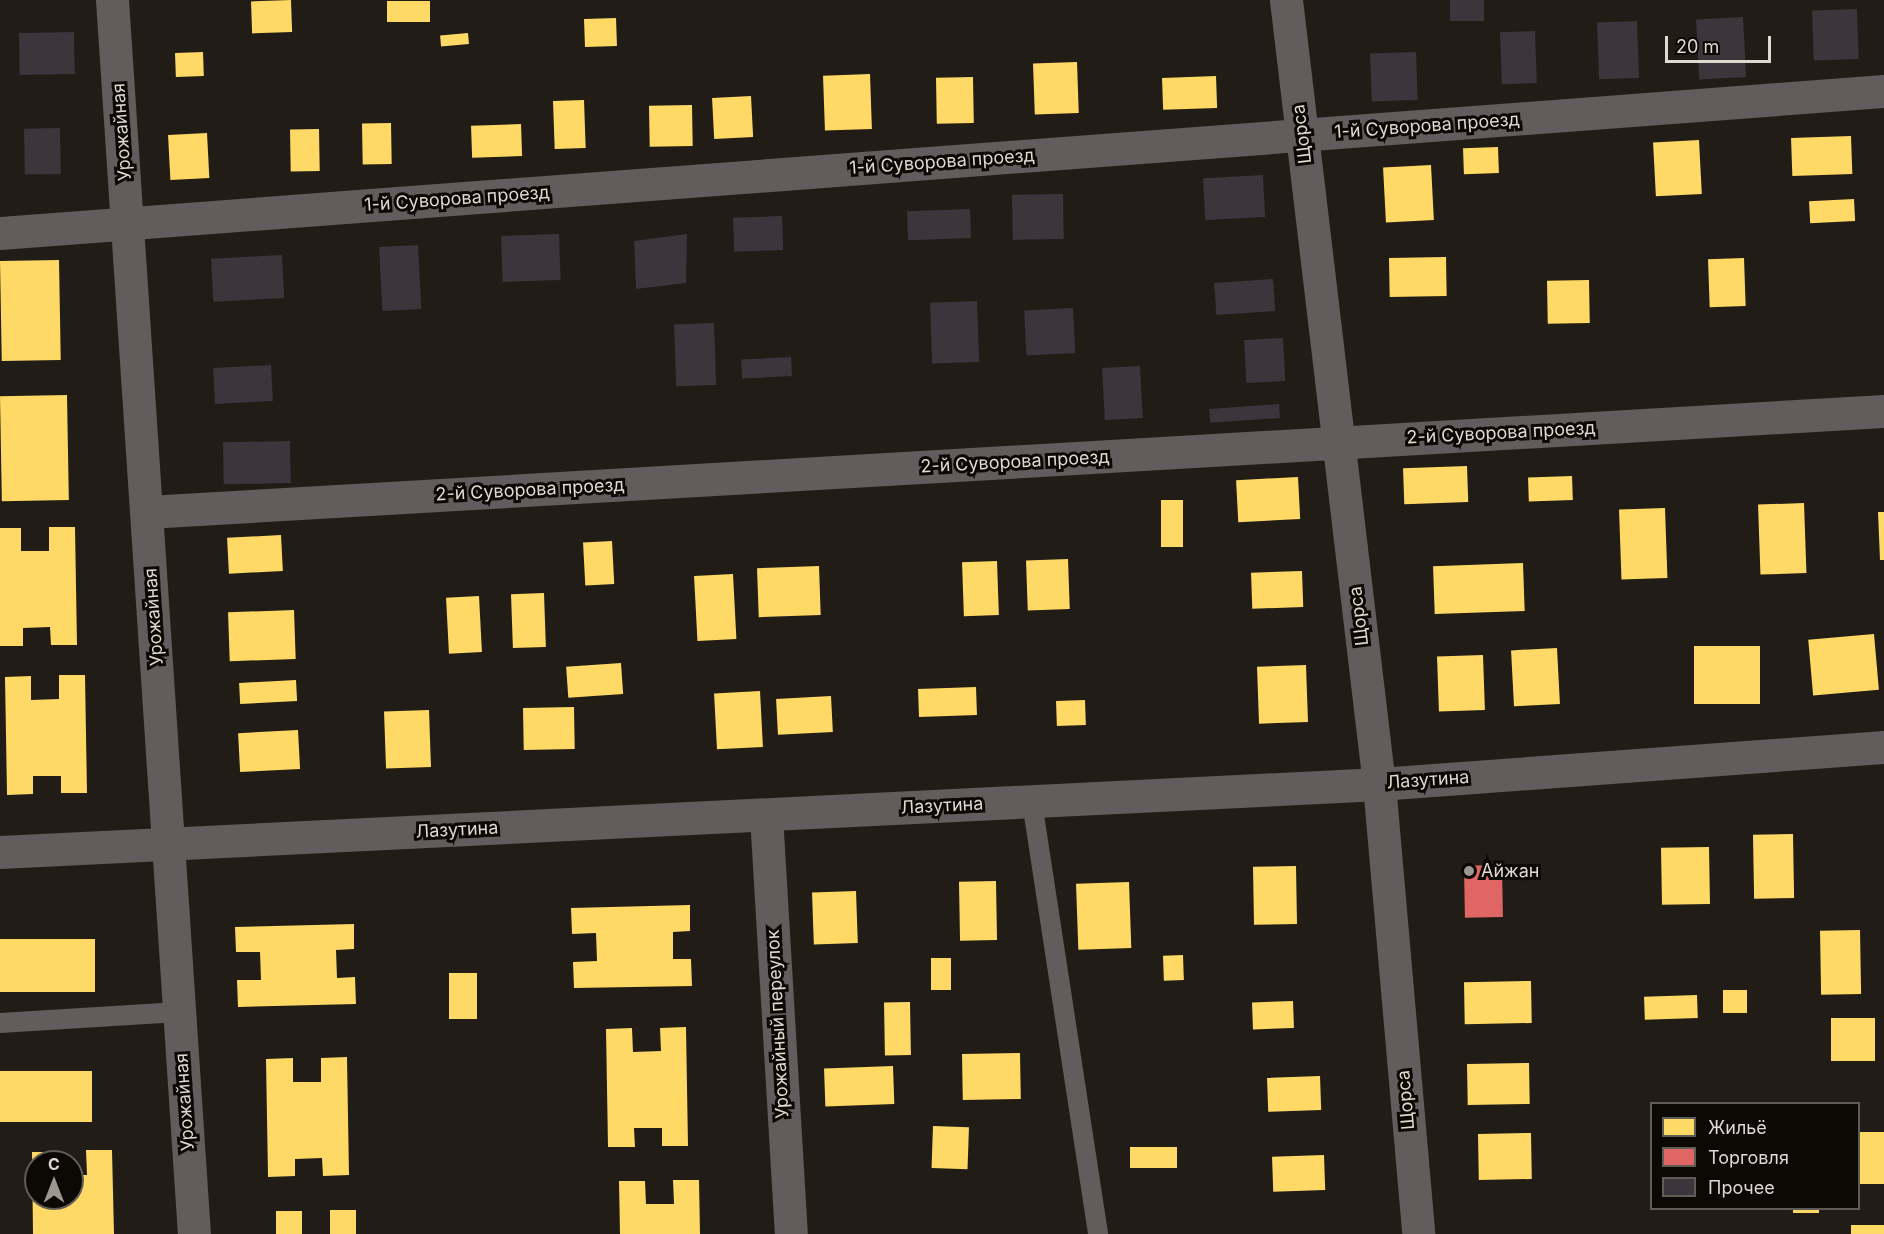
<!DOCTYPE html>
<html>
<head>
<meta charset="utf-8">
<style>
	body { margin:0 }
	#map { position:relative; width:1884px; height:1234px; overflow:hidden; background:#211c16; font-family:Inter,sans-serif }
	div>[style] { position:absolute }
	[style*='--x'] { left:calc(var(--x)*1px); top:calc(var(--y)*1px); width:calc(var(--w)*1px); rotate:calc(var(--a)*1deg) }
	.homes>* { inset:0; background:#ffd966; transform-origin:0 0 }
	.shops>* { inset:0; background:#e06666; transform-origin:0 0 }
	.building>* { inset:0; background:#3c353b; transform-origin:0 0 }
	.service>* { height:20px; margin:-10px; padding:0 10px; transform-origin:10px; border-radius:10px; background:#635b5c }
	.minor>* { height:33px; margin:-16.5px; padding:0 16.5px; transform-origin:16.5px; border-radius:16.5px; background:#635b5c }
	.dots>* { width:16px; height:16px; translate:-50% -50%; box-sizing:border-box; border:3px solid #0c0804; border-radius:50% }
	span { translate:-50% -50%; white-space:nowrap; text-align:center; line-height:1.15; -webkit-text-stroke:6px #0c0804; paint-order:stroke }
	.street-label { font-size:18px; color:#dfd9d0 }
	.poi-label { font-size:18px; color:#dfd9d0 }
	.left { translate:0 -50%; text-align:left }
	.legend { position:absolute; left:1650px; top:1102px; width:210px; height:108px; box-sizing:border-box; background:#0c0804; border:2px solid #605c56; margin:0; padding:8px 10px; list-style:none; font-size:18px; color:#dfd9d0 }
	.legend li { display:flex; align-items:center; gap:12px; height:30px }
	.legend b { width:30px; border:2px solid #605c56 }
	.north { position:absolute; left:24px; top:1150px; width:60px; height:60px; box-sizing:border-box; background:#0c0804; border:2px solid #605c56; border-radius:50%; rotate:0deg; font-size:16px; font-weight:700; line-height:24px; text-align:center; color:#dfd9d0 }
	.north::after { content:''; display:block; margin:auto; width:21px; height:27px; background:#9c978f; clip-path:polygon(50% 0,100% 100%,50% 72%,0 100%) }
	.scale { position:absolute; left:1665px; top:36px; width:106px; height:27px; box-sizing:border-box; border:3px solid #dfd9d0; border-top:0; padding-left:8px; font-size:18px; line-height:21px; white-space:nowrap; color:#dfd9d0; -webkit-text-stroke:4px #0c0804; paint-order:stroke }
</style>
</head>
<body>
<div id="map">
	<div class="homes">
		<div style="left:291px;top:0;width:32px;height:40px;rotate:88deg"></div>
		<div style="left:430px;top:1px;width:21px;height:43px;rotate:90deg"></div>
		<div style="left:616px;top:18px;width:28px;height:32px;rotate:88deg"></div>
		<div style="left:468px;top:33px;width:11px;height:28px;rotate:85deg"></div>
		<div style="left:203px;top:52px;width:24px;height:28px;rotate:88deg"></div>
		<div style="left:1077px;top:62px;width:51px;height:44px;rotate:88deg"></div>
		<div style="left:870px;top:74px;width:55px;height:47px;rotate:88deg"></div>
		<div style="left:1216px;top:76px;width:32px;height:54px;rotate:88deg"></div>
		<div style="left:973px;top:77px;width:46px;height:37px;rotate:89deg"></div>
		<div style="left:751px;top:96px;width:41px;height:39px;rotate:87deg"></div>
		<div style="left:584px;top:100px;width:48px;height:31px;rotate:88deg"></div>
		<div style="left:692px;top:105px;width:41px;height:43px;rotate:89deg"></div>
		<div style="left:391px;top:123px;width:41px;height:29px;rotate:89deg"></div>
		<div style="left:521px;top:124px;width:32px;height:50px;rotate:88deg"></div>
		<div style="left:319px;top:129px;width:42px;height:29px;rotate:89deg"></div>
		<div style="left:207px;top:133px;width:45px;height:39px;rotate:87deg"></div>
		<div style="left:1851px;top:136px;width:38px;height:60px;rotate:88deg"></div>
		<div style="left:1699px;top:140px;width:54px;height:46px;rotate:87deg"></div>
		<div style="left:1498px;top:147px;width:26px;height:35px;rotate:88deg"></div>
		<div style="left:1431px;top:165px;width:55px;height:48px;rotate:87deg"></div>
		<div style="left:1854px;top:199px;width:22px;height:45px;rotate:87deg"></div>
		<div style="left:1446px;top:257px;width:39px;height:57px;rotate:89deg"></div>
		<div style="left:1744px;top:258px;width:48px;height:36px;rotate:88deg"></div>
		<div style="left:59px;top:260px;width:100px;height:59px;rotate:89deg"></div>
		<div style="left:1589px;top:280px;width:43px;height:42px;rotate:89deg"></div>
		<div style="left:67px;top:395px;width:105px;height:67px;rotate:89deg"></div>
		<div style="left:1467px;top:466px;width:36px;height:64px;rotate:88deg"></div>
		<div style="left:1572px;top:476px;width:24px;height:44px;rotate:88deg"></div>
		<div style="left:1298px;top:477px;width:42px;height:62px;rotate:87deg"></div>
		<div style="left:1161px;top:500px;width:22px;height:47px"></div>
		<div style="left:1804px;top:503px;width:70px;height:46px;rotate:88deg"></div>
		<div style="left:1665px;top:508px;width:70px;height:46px;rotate:88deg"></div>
		<div style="clip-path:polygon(1878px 512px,1884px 512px,1884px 560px,1880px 560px)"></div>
		<div style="clip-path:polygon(49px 527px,75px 527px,77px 645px,51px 645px,50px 627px,23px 628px,23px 646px,0 646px,0 528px,21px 528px,21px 551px,49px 551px)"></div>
		<div style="left:281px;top:535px;width:36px;height:54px;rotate:87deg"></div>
		<div style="left:612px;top:541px;width:43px;height:29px;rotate:87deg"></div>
		<div style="left:1068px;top:559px;width:50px;height:42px;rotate:88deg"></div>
		<div style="left:997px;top:561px;width:54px;height:35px;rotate:88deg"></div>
		<div style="left:1523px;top:563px;width:48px;height:90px;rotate:88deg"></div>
		<div style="left:819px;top:566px;width:49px;height:62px;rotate:88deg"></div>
		<div style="left:1302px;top:571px;width:36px;height:51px;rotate:88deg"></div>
		<div style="left:733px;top:574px;width:65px;height:39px;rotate:87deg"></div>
		<div style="left:544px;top:593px;width:54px;height:33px;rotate:88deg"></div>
		<div style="left:479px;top:596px;width:56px;height:33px;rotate:87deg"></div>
		<div style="left:294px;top:610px;width:49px;height:66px;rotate:88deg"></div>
		<div style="left:1874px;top:634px;width:56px;height:66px;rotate:85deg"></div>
		<div style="left:1694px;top:646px;width:66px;height:58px"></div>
		<div style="left:1557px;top:648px;width:56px;height:46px;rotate:87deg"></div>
		<div style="left:1483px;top:655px;width:55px;height:46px;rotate:88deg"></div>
		<div style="left:621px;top:663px;width:31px;height:55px;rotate:86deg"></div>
		<div style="left:1306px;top:665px;width:57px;height:49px;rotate:88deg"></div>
		<div style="clip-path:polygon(59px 675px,85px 675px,87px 793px,61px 793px,61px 776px,33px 776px,33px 794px,7px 795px,5px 677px,31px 676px,31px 700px,59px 699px)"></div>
		<div style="left:296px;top:680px;width:21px;height:57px;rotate:87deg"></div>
		<div style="left:976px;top:687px;width:28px;height:58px;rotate:88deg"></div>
		<div style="left:760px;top:691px;width:56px;height:46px;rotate:87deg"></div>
		<div style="left:831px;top:696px;width:36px;height:55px;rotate:87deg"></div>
		<div style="left:1085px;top:700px;width:25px;height:29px;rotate:88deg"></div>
		<div style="left:574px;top:707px;width:42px;height:51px;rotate:89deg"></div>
		<div style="left:429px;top:710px;width:57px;height:45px;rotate:88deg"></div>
		<div style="left:298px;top:730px;width:39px;height:60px;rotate:87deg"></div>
		<div style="left:1793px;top:834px;width:64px;height:40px;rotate:89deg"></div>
		<div style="left:1709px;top:847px;width:57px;height:48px;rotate:89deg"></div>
		<div style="left:1296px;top:866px;width:58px;height:43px;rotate:89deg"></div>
		<div style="left:996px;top:881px;width:59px;height:37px;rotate:89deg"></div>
		<div style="left:1129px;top:882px;width:66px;height:53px;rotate:88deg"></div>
		<div style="left:856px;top:891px;width:52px;height:44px;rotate:88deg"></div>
		<div style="clip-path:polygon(690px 905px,690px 931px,673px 932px,673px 959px,691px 959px,692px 986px,574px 988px,573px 962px,597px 961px,596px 933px,572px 934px,571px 908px)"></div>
		<div style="clip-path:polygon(354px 924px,354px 949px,336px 950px,337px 978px,355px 977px,356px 1004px,238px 1007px,237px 980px,261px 980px,260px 952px,236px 952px,235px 927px)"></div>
		<div style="left:1860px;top:930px;width:64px;height:40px;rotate:89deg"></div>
		<div style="left:0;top:939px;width:95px;height:53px"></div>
		<div style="left:1183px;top:955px;width:25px;height:20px;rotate:88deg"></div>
		<div style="left:931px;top:958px;width:20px;height:32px"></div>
		<div style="left:449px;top:973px;width:28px;height:46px"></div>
		<div style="left:1531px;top:981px;width:42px;height:67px;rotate:89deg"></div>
		<div style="left:1723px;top:990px;width:24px;height:23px"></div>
		<div style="left:1697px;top:995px;width:23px;height:53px;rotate:88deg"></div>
		<div style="left:1293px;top:1001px;width:27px;height:41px;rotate:88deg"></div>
		<div style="left:910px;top:1002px;width:53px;height:26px;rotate:89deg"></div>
		<div style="left:1831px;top:1018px;width:44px;height:43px"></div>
		<div style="clip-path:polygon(686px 1027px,688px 1146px,662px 1146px,662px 1128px,634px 1128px,635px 1147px,608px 1147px,606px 1029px,632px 1028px,633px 1052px,661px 1051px,660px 1028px)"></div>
		<div style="left:1020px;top:1053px;width:46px;height:58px;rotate:89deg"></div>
		<div style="clip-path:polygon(347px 1057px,349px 1175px,323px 1176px,322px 1158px,295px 1159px,295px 1176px,268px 1177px,266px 1059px,293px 1058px,293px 1082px,321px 1082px,321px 1058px)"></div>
		<div style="left:1529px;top:1063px;width:41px;height:62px;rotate:89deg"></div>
		<div style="left:893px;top:1066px;width:38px;height:69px;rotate:88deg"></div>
		<div style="left:0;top:1071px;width:92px;height:51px"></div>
		<div style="left:1320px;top:1076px;width:34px;height:53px;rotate:88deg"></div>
		<div style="left:933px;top:1126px;width:36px;height:42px;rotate:2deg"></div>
		<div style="left:1858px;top:1132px;width:26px;height:52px"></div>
		<div style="left:1531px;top:1133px;width:46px;height:53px;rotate:89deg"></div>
		<div style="left:1130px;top:1147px;width:47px;height:21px"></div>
		<div style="clip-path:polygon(86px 1150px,112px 1150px,114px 1234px,33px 1234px,32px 1152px,59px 1152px,59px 1162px,36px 1162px,36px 1198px,72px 1198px,72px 1175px,87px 1175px)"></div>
		<div style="left:1324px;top:1155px;width:35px;height:52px;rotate:88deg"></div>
		<div style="clip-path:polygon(673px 1180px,699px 1180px,700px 1234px,620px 1234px,619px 1181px,645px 1181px,646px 1204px,674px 1204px)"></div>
		<div style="left:1793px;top:1208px;width:26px;height:5px"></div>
		<div style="left:330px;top:1210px;width:26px;height:24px"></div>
		<div style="left:276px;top:1211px;width:26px;height:23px"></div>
		<div style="left:1884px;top:1225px;width:9px;height:33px;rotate:90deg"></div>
	</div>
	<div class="shops">
		<div style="left:1502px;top:865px;width:52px;height:38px;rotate:89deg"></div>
	</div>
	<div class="building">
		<div style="left:1450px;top:0;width:34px;height:21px"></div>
		<div style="left:1857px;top:9px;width:50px;height:45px;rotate:88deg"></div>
		<div style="left:1743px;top:17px;width:60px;height:47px;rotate:87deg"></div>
		<div style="left:1637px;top:21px;width:57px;height:40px;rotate:88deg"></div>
		<div style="left:1535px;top:31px;width:52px;height:35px;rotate:88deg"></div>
		<div style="left:74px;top:32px;width:42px;height:55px;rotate:89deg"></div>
		<div style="left:1416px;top:52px;width:48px;height:46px;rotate:88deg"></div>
		<div style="left:60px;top:128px;width:46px;height:36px;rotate:89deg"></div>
		<div style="left:1263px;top:175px;width:42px;height:60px;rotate:87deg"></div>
		<div style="left:1063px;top:194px;width:45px;height:51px;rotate:89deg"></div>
		<div style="left:970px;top:209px;width:29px;height:63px;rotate:88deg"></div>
		<div style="left:782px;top:216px;width:34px;height:49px;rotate:88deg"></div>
		<div style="left:559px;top:234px;width:46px;height:58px;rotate:88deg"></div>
		<div style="clip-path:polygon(687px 234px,686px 283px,636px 289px,634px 241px)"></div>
		<div style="left:418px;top:245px;width:64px;height:39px;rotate:87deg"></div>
		<div style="left:282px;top:255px;width:43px;height:71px;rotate:87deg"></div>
		<div style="left:1273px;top:279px;width:32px;height:59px;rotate:86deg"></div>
		<div style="left:977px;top:301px;width:61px;height:47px;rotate:88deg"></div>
		<div style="left:1073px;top:308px;width:45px;height:49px;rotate:87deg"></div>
		<div style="left:714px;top:323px;width:62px;height:40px;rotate:88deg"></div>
		<div style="left:1283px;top:338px;width:43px;height:39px;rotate:87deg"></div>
		<div style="left:791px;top:357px;width:19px;height:50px;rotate:87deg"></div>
		<div style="left:271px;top:365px;width:36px;height:58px;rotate:87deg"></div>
		<div style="left:1140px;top:366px;width:52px;height:38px;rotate:87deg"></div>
		<div style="left:1279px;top:404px;width:14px;height:70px;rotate:86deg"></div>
		<div style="left:290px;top:441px;width:42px;height:67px;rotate:89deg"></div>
	</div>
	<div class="service">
		<div style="--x:1032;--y:802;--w:437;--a:81.3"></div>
		<div style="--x:0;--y:1023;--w:179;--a:-3.5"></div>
	</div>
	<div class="minor">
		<div style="--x:112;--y:0;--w:1237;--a:86.2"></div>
		<div style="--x:1286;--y:0;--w:789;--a:83.24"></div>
		<div style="--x:1379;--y:784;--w:452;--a:85"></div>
		<div style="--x:0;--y:233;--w:1889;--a:-4.31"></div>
		<div style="--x:147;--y:512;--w:1740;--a:-3.33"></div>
		<div style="--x:766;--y:815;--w:420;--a:86.6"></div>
		<div style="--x:0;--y:852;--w:1381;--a:-2.82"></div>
		<div style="--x:1379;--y:784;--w:506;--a:-4.19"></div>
	</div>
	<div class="dots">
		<div style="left:1469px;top:871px;background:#9c978f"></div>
	</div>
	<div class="street-label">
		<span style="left:1427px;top:126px;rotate:-4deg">1-й Суворова проезд</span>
		<span style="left:122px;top:132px;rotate:-94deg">Урожайная</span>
		<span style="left:1302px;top:134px;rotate:-97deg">Щорса</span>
		<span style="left:942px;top:162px;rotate:-4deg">1-й Суворова проезд</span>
		<span style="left:457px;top:199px;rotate:-4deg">1-й Суворова проезд</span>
		<span style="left:1501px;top:433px;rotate:-3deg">2-й Суворова проезд</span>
		<span style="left:1015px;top:462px;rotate:-3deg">2-й Суворова проезд</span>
		<span style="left:530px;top:490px;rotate:-3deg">2-й Суворова проезд</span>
		<span style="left:1359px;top:616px;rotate:-97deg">Щорса</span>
		<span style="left:154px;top:617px;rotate:-94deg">Урожайная</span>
		<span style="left:1428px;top:780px;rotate:-4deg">Лазутина</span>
		<span style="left:942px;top:806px;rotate:-3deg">Лазутина</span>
		<span style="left:457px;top:830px;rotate:-3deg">Лазутина</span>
		<span style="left:778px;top:1024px;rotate:-93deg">Урожайный переулок</span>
		<span style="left:1406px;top:1100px;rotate:-95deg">Щорса</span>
		<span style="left:185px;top:1102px;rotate:-94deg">Урожайная</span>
	</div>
	<div class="poi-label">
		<span class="left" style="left:1481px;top:871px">Айжан</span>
	</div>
	<ul class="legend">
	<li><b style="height:16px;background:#ffd966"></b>Жильё</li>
	<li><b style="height:16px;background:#e06666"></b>Торговля</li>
	<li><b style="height:16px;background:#3c353b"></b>Прочее</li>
	</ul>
	<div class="north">С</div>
	<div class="scale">20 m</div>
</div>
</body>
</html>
